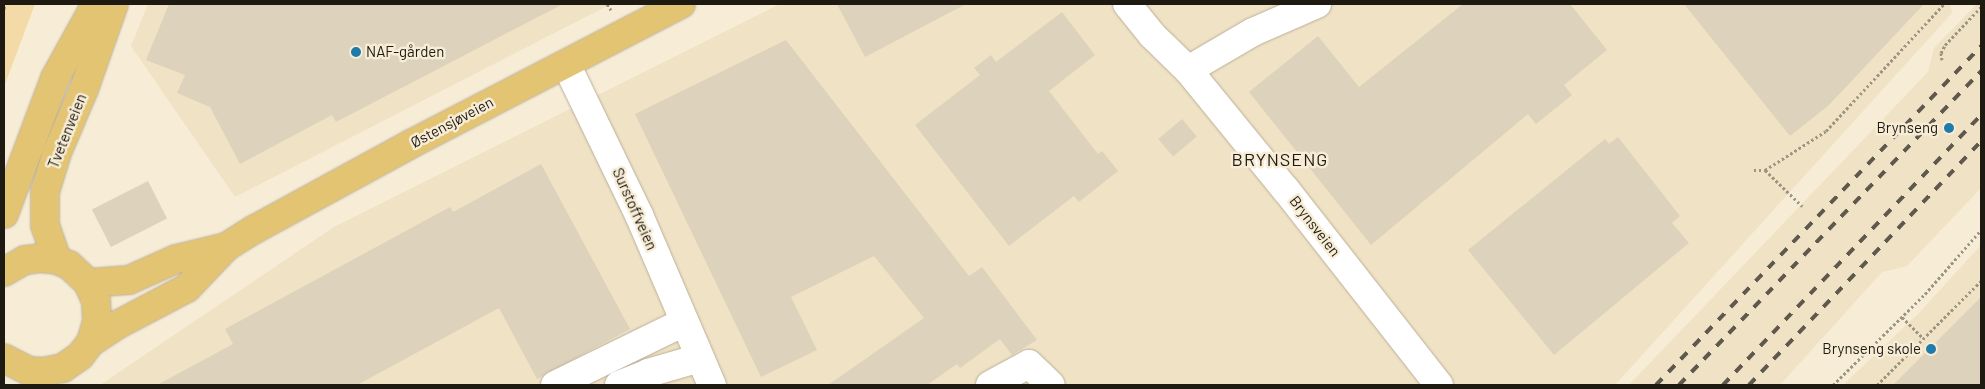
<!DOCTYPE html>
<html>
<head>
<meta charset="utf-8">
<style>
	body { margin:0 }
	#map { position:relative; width:1985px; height:389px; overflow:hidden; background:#f7ecd5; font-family:Barlow,sans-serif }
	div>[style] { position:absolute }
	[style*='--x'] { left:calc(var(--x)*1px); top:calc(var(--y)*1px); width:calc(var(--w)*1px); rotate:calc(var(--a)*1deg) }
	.built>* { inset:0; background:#f0e2c4 }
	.green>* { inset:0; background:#f4daa6 }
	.building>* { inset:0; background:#ddd2bb; transform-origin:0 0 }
	.path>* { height:3px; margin-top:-1.5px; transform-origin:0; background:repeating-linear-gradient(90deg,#9d9584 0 2.5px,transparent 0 5px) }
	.roads { filter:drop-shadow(0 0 1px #baaf99) drop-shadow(0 0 1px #baaf99) }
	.minor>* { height:28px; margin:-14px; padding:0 14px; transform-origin:14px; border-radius:14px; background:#fff }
	.major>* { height:28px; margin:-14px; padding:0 14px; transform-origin:14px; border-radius:14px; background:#e2c473 }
	.rail>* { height:4px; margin-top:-2px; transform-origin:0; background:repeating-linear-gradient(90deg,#5f594d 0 9px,transparent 0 18px) }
	.dots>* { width:14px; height:14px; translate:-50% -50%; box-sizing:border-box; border:2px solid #f7ecd5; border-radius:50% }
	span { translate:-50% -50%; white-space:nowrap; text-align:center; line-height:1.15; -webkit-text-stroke:5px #f7ecd5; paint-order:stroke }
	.poi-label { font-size:15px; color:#1e1a12 }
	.left { translate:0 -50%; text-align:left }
	.right { translate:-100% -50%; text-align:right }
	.street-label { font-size:15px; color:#1e1a12 }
	.quarter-label { font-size:18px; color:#1e1a12; letter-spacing:1px }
	.frame { position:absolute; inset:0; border:5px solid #1e1a12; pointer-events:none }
</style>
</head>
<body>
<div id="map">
	<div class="built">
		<div style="clip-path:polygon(148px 4px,611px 4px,235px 197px,131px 46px)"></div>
		<div style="clip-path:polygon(780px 4px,1950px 4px,1952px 13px,1615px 385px,100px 385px,334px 227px)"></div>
		<div style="clip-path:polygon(1977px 4px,1981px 4px,1981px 188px,1907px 266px,1882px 272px,1780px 385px,1629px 385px,1928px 72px,1934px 48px)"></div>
		<div style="clip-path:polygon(1981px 245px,1981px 385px,1843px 385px,1918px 314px)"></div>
	</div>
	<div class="green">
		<div style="clip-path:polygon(4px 4px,35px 4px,4px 87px)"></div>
	</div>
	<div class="building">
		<div style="clip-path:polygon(169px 4px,563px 4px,336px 122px,332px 115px,240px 164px,210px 107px,177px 93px,185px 75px,146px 60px)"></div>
		<div style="clip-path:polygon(837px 4px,966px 4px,865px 57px)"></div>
		<div style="clip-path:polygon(1463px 4px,1570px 4px,1607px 50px,1564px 85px,1572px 95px,1536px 124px,1528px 114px,1371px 245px,1249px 92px,1318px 36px,1359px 87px)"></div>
		<div style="clip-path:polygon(1684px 4px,1924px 4px,1829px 105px,1790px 136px)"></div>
		<div style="clip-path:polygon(1062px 12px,1095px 55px,1049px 91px,1098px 154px,1102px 151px,1118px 171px,1079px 202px,1074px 196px,1009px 246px,915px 125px,980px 75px,974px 68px,991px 55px,996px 62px)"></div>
		<div style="clip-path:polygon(786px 40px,969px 276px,982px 267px,1037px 340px,1012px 355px,1000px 339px,960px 368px,957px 364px,927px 385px,828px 385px,924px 318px,874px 256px,791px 297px,817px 350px,761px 377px,635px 114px)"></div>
		<div style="left:1182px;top:119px;width:23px;height:31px;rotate:50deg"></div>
		<div style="clip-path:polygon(1618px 137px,1680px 216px,1672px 223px,1689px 243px,1554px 355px,1468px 250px,1605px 139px,1609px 144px)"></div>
		<div style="clip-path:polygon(541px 164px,630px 329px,537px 379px,499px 308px,357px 385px,157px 385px,233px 344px,225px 329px,450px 207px,453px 212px)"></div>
		<div style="left:148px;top:181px;width:42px;height:63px;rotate:63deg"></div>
		<div style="clip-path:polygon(1981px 297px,1981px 385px,1893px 385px)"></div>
	</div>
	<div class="path">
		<div style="--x:607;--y:4;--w:7;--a:56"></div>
		<div style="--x:4;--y:9;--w:5;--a:-79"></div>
		<div style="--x:1942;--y:60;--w:7;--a:-98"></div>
		<div style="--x:1941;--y:53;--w:9;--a:-63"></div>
		<div style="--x:1945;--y:45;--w:52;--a:-46.5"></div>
		<div style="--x:1754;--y:170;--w:11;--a:0"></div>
		<div style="--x:1765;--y:170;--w:72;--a:-32.6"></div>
		<div style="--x:1826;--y:131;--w:173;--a:-47.1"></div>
		<div style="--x:1765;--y:170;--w:52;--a:44.2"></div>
		<div style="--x:1902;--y:317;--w:30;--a:45"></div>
		<div style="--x:1833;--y:385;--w:129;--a:-44.7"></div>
		<div style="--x:1925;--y:294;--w:85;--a:-48.8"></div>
		<div style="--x:1877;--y:385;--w:147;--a:-45"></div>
	</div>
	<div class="roads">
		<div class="minor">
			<div style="--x:1127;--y:4;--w:40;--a:51"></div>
			<div style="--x:1152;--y:35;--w:50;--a:44.2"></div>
			<div style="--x:1188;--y:70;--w:155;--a:50.8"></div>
			<div style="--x:1286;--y:190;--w:248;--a:51.9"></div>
			<div style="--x:566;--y:64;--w:168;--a:64.2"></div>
			<div style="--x:639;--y:215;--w:185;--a:66.8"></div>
			<div style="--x:1188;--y:70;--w:75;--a:-30.3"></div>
			<div style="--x:1253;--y:32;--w:70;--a:-23.6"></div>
			<div style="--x:555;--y:385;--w:144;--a:-26"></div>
			<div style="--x:619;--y:385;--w:31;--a:-22"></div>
			<div style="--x:648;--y:373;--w:54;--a:-16.1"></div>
			<div style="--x:990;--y:385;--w:44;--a:-28.3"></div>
			<div style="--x:1029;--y:364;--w:30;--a:44"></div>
		</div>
		<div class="major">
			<div style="--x:4;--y:214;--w:145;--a:-69.4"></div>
			<div style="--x:55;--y:78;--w:85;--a:-61"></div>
			<div style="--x:57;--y:260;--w:37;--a:-109"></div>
			<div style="--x:45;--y:225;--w:33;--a:-90"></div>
			<div style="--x:45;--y:192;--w:39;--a:-73"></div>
			<div style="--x:56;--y:155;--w:72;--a:-67"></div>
			<div style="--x:84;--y:89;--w:90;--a:-70.6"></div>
			<div style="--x:4;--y:272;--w:24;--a:-30"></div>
			<div style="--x:25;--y:260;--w:16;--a:-7"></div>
			<div style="--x:41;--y:258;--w:16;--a:7"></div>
			<div style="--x:57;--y:260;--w:13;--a:23"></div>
			<div style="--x:69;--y:265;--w:26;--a:43"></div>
			<div style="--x:88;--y:283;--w:20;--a:66"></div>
			<div style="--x:96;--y:301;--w:20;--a:87"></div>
			<div style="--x:97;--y:321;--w:22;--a:106"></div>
			<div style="--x:91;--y:342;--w:18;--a:128"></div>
			<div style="--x:80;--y:356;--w:21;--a:145"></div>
			<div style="--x:63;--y:368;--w:20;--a:169"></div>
			<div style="--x:43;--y:372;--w:14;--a:-176"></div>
			<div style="--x:29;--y:371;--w:28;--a:-153"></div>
			<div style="--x:88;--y:283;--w:41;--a:-4.2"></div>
			<div style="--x:129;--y:280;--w:51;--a:-24.1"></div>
			<div style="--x:176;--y:259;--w:51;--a:-13.5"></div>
			<div style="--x:91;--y:342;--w:31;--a:-33"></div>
			<div style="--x:117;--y:325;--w:79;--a:-27.9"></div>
			<div style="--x:187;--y:288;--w:57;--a:-46.4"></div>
			<div style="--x:226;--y:247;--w:34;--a:-32"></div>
			<div style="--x:255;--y:229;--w:178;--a:-28.6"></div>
			<div style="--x:411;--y:144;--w:304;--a:-27.4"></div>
		</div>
	</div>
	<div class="rail">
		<div style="--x:1656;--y:385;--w:470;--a:-46.2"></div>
		<div style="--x:1679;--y:385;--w:436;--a:-46.1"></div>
		<div style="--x:1723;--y:385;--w:373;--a:-46.3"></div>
		<div style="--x:1749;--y:385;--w:337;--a:-46.4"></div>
	</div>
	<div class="dots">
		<div style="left:356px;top:52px;background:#1d7ca9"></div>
		<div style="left:1949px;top:128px;background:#1d7ca9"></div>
		<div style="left:1931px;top:349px;background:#1d7ca9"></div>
	</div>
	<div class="poi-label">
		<span class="left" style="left:366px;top:52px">NAF-gården</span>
		<span class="right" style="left:1938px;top:128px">Brynseng</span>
		<span class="right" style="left:1921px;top:349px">Brynseng skole</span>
	</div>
	<div class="street-label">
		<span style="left:452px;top:122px;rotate:-28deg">Østensjøveien</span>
		<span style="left:67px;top:131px;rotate:-68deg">Tvetenveien</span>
		<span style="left:635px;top:209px;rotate:66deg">Surstoffveien</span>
		<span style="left:1315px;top:226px;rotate:52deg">Brynsveien</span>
	</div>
	<div class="quarter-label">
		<span style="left:1280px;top:159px">BRYNSENG</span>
	</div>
	<div class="frame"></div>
</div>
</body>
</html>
